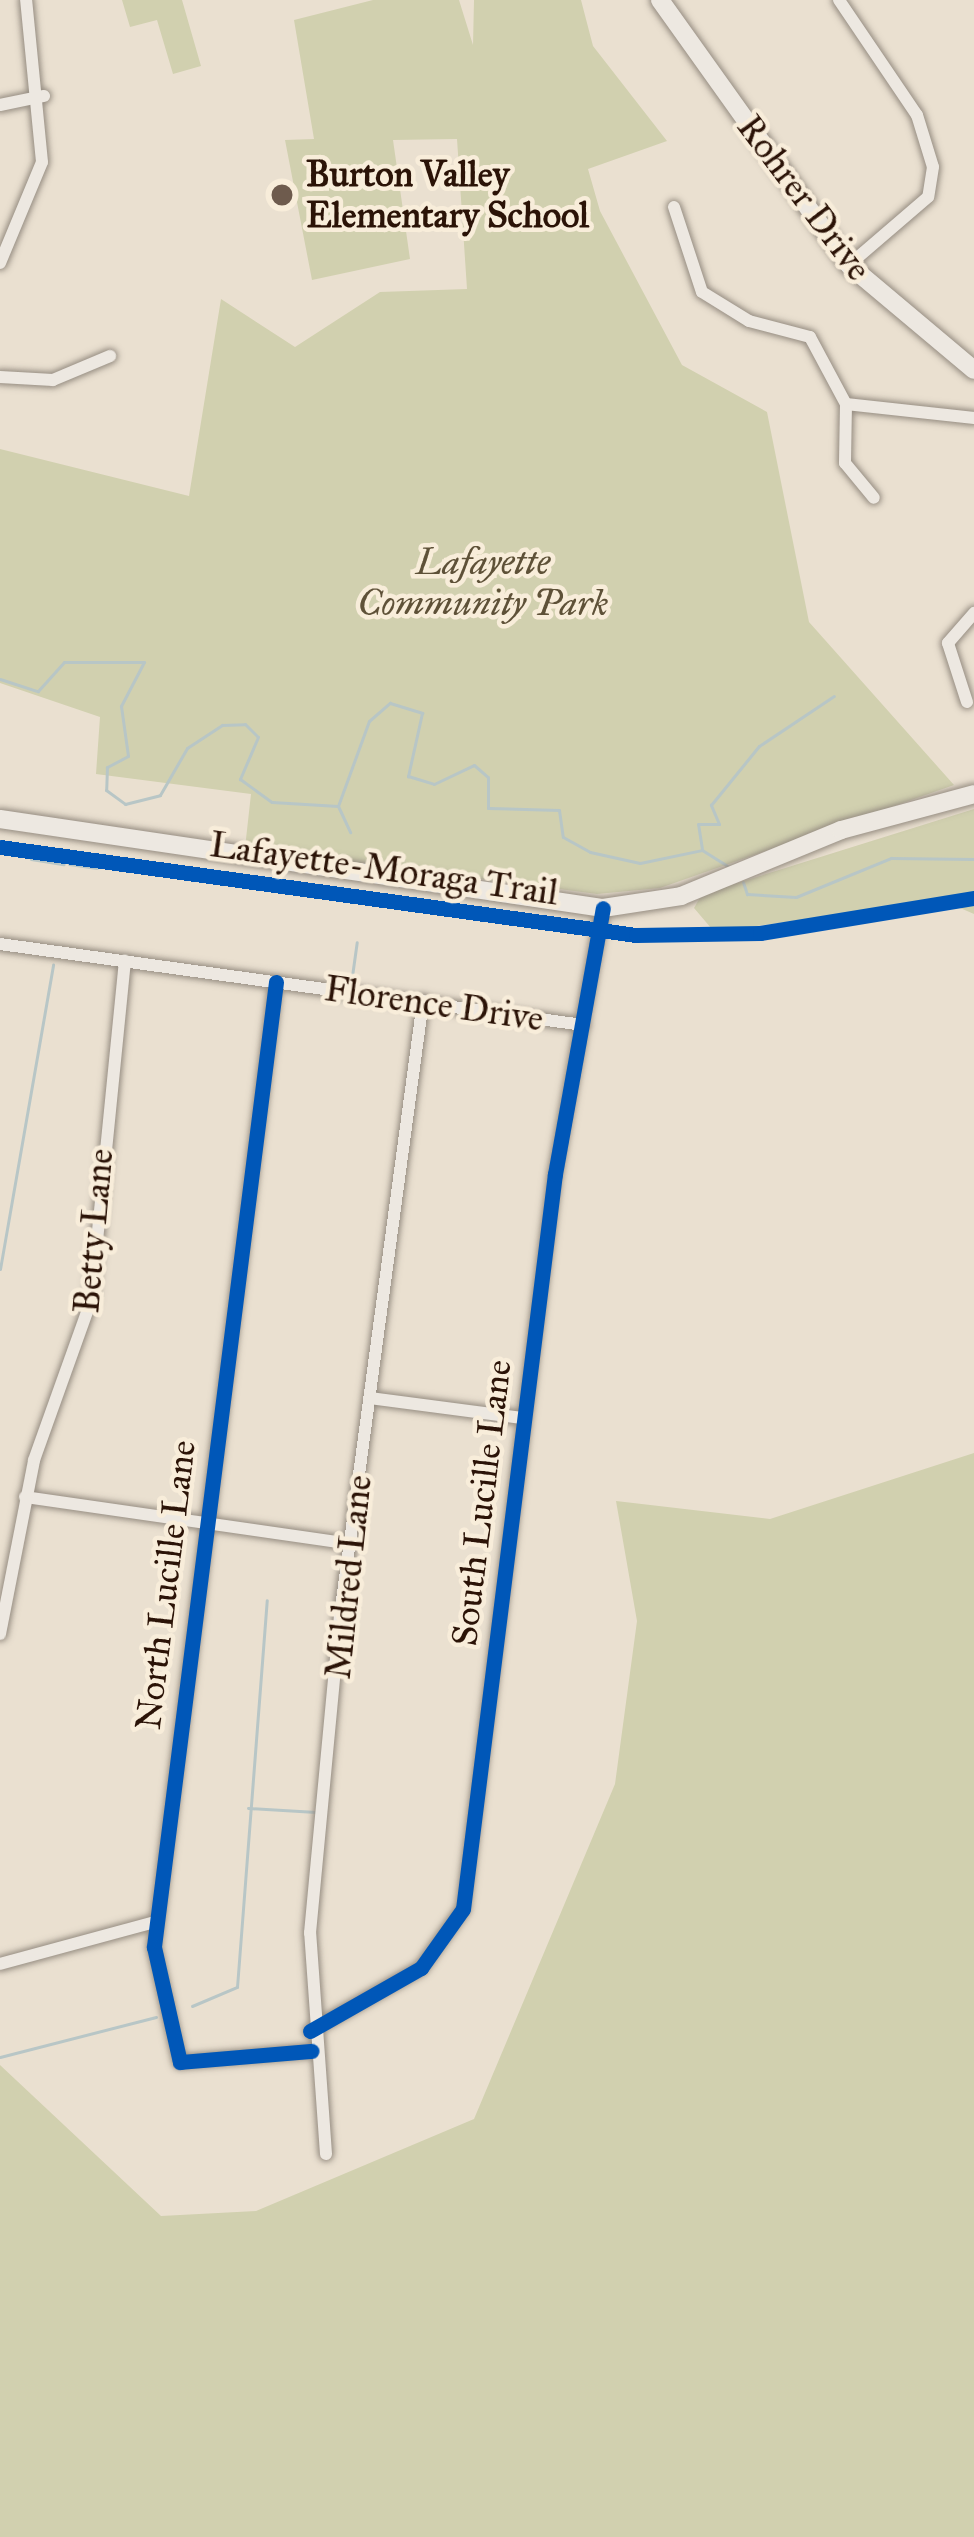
<!DOCTYPE html>
<html>
<head>
<meta charset="utf-8">
<style>
	body { margin:0 }
	#map { position:relative; width:974px; height:2537px; overflow:hidden; background:#eae0d0; font-family:"IM FELL Great Primer",serif }
	div>[style] { position:absolute }
	[style*='--x'] { left:calc(var(--x)*1px); top:calc(var(--y)*1px); width:calc(var(--w)*1px); rotate:calc(var(--a)*1deg) }
	.green>* { inset:0; background:#d1d0af }
	.stream>* { height:3px; margin:-1.5px; padding:0 1.5px; transform-origin:1.5px; border-radius:1.5px; background:#b8c6c6 }
	.roads { filter:drop-shadow(0 0 3px #968d82) drop-shadow(0 0 3px #968d82) }
	.street>* { height:12px; margin:-6px; padding:0 6px; transform-origin:6px; border-radius:6px; background:#ede8e1 }
	.secondary>* { height:18px; margin:-9px; padding:0 9px; transform-origin:9px; border-radius:9px; background:#ede8e1 }
	.cycleway>* { height:15px; margin:-7.5px; padding:0 7.5px; transform-origin:7.5px; border-radius:7.5px; background:#0057b8 }
	.dots>* { width:33px; height:33px; translate:-50% -50%; box-sizing:border-box; border:6px solid #f8edda; border-radius:50% }
	span { translate:-50% -50%; white-space:nowrap; text-align:center; line-height:1.15; -webkit-text-stroke:9px #f8edda; paint-order:stroke }
	.poi-label { font-size:36px; color:#2b1307; font-weight:700 }
	.left { translate:0 -50%; text-align:left }
	.street-label { font-size:36px; color:#2b1307 }
	.park-label { font-size:36px; color:#5e5138; font-style:italic }
</style>
</head>
<body>
<div id="map">
	<div class="green">
		<div style="clip-path:polygon(122px 0,182px 0,201px 66px,173px 74px,157px 20px,130px 27px)"></div>
		<div style="clip-path:polygon(373px 0,459px 0,473px 45px,474px 0,581px 0,593px 46px,667px 141px,588px 169px,600px 211px,682px 365px,767px 412px,809px 622px,954px 785px,660px 888px,597px 894px,245px 848px,251px 794px,96px 774px,100px 717px,0 683px,0 449px,189px 496px,221px 299px,295px 347px,380px 292px,467px 289px,457px 139px,393px 140px,410px 259px,312px 280px,285px 140px,314px 139px,294px 20px)"></div>
		<div style="clip-path:polygon(974px 809px,974px 914px,944px 901px,734px 929px,711px 928px,694px 908px,702px 894px)"></div>
		<div style="clip-path:polygon(974px 1453px,974px 2537px,0 2537px,0 2065px,161px 2216px,256px 2211px,474px 2119px,615px 1784px,637px 1621px,616px 1501px,770px 1519px)"></div>
	</div>
	<div class="stream">
		<div style="--x:0;--y:679;--w:40;--a:18"></div>
		<div style="--x:38;--y:691;--w:39;--a:-48"></div>
		<div style="--x:64;--y:662;--w:80;--a:0"></div>
		<div style="--x:144;--y:662;--w:50;--a:117.6"></div>
		<div style="--x:121;--y:706;--w:50;--a:82"></div>
		<div style="--x:128;--y:756;--w:24;--a:152"></div>
		<div style="--x:107;--y:767;--w:23;--a:92"></div>
		<div style="--x:106;--y:790;--w:24;--a:36"></div>
		<div style="--x:125;--y:804;--w:36;--a:-14"></div>
		<div style="--x:160;--y:795;--w:54;--a:-60.1"></div>
		<div style="--x:187;--y:748;--w:42;--a:-33.3"></div>
		<div style="--x:222;--y:725;--w:23;--a:-2"></div>
		<div style="--x:245;--y:724;--w:18;--a:45"></div>
		<div style="--x:258;--y:737;--w:46;--a:113.2"></div>
		<div style="--x:240;--y:779;--w:39;--a:36"></div>
		<div style="--x:272;--y:802;--w:66;--a:3.5"></div>
		<div style="--x:338;--y:806;--w:90;--a:-70"></div>
		<div style="--x:369;--y:721;--w:28;--a:-41"></div>
		<div style="--x:390;--y:703;--w:34;--a:17"></div>
		<div style="--x:422;--y:713;--w:65;--a:102.5"></div>
		<div style="--x:408;--y:776;--w:27;--a:17"></div>
		<div style="--x:434;--y:784;--w:44;--a:-25.4"></div>
		<div style="--x:474;--y:765;--w:18;--a:41"></div>
		<div style="--x:488;--y:777;--w:31;--a:90"></div>
		<div style="--x:488;--y:808;--w:71;--a:1.6"></div>
		<div style="--x:559;--y:810;--w:27;--a:82"></div>
		<div style="--x:563;--y:837;--w:31;--a:29"></div>
		<div style="--x:590;--y:852;--w:51;--a:12.4"></div>
		<div style="--x:640;--y:863;--w:63;--a:-11.8"></div>
		<div style="--x:702;--y:850;--w:32;--a:32"></div>
		<div style="--x:338;--y:806;--w:29;--a:65"></div>
		<div style="--x:702;--y:849;--w:25;--a:-99"></div>
		<div style="--x:698;--y:824;--w:21;--a:0"></div>
		<div style="--x:719;--y:824;--w:21;--a:-113"></div>
		<div style="--x:711;--y:805;--w:76;--a:-50.9"></div>
		<div style="--x:759;--y:746;--w:90;--a:-33.7"></div>
		<div style="--x:31;--y:859;--w:33;--a:9"></div>
		<div style="--x:69;--y:864;--w:28;--a:8"></div>
		<div style="--x:743;--y:882;--w:13;--a:72"></div>
		<div style="--x:747;--y:894;--w:49;--a:3.5"></div>
		<div style="--x:796;--y:897;--w:103;--a:-22.3"></div>
		<div style="--x:891;--y:858;--w:83;--a:0.7"></div>
		<div style="--x:352;--y:976;--w:34;--a:-82"></div>
		<div style="--x:0;--y:1269;--w:309;--a:-80.1"></div>
		<div style="--x:248;--y:1808;--w:68;--a:3.4"></div>
		<div style="--x:192;--y:2006;--w:49;--a:-22.9"></div>
		<div style="--x:237;--y:1987;--w:388;--a:-85.6"></div>
		<div style="--x:0;--y:2057;--w:161;--a:-14.4"></div>
	</div>
	<div class="roads">
		<div class="street">
			<div style="--x:839;--y:0;--w:139;--a:55.9"></div>
			<div style="--x:917;--y:115;--w:54;--a:72.9"></div>
			<div style="--x:933;--y:167;--w:30;--a:99"></div>
			<div style="--x:928;--y:197;--w:104;--a:139.3"></div>
			<div style="--x:0;--y:105;--w:45;--a:-11.6"></div>
			<div style="--x:674;--y:207;--w:89;--a:71.8"></div>
			<div style="--x:702;--y:292;--w:55;--a:31.7"></div>
			<div style="--x:749;--y:321;--w:63;--a:14.7"></div>
			<div style="--x:810;--y:337;--w:76;--a:61.8"></div>
			<div style="--x:846;--y:404;--w:129;--a:6.2"></div>
			<div style="--x:0;--y:263;--w:109;--a:-67.4"></div>
			<div style="--x:42;--y:162;--w:163;--a:-95.6"></div>
			<div style="--x:0;--y:377;--w:53;--a:3.2"></div>
			<div style="--x:53;--y:380;--w:62;--a:-22.8"></div>
			<div style="--x:846;--y:404;--w:59;--a:91"></div>
			<div style="--x:845;--y:463;--w:45;--a:50.4"></div>
			<div style="--x:967;--y:702;--w:62;--a:-107.9"></div>
			<div style="--x:948;--y:643;--w:40;--a:-49"></div>
			<div style="--x:0;--y:944;--w:589;--a:7.91"></div>
			<div style="--x:276;--y:982;--w:973;--a:97.21"></div>
			<div style="--x:154;--y:1947;--w:118;--a:77.3"></div>
			<div style="--x:180;--y:2062;--w:132;--a:-4.8"></div>
			<div style="--x:370;--y:1398;--w:153;--a:7.5"></div>
			<div style="--x:25;--y:1497;--w:328;--a:8.2"></div>
			<div style="--x:0;--y:1634;--w:177;--a:-78.9"></div>
			<div style="--x:34;--y:1460;--w:169;--a:-70.3"></div>
			<div style="--x:91;--y:1301;--w:342;--a:-84.3"></div>
			<div style="--x:0;--y:1964;--w:161;--a:-15.2"></div>
			<div style="--x:310;--y:2031;--w:128;--a:-29.6"></div>
			<div style="--x:421;--y:1968;--w:72;--a:-54.6"></div>
			<div style="--x:463;--y:1909;--w:741;--a:-82.87"></div>
			<div style="--x:555;--y:1174;--w:270;--a:-79.8"></div>
			<div style="--x:326;--y:2154;--w:222;--a:-94.1"></div>
			<div style="--x:310;--y:1933;--w:319;--a:-84.6"></div>
			<div style="--x:340;--y:1615;--w:620;--a:-82.3"></div>
		</div>
		<div class="secondary">
			<div style="--x:660;--y:0;--w:325;--a:54.5"></div>
			<div style="--x:849;--y:265;--w:163;--a:40"></div>
			<div style="--x:0;--y:819;--w:610;--a:8.4"></div>
			<div style="--x:603;--y:908;--w:79;--a:-8.7"></div>
			<div style="--x:681;--y:896;--w:173;--a:-22.4"></div>
			<div style="--x:841;--y:830;--w:138;--a:-15.1"></div>
		</div>
	</div>
	<div class="cycleway">
		<div style="--x:0;--y:847;--w:642;--a:7.88"></div>
		<div style="--x:636;--y:935;--w:124;--a:-0.9"></div>
		<div style="--x:760;--y:933;--w:217;--a:-9.3"></div>
		<div style="--x:276;--y:982;--w:973;--a:97.21"></div>
		<div style="--x:154;--y:1947;--w:118;--a:77.3"></div>
		<div style="--x:180;--y:2062;--w:132;--a:-4.8"></div>
		<div style="--x:310;--y:2031;--w:128;--a:-29.6"></div>
		<div style="--x:421;--y:1968;--w:72;--a:-54.6"></div>
		<div style="--x:463;--y:1909;--w:741;--a:-82.87"></div>
		<div style="--x:555;--y:1174;--w:270;--a:-79.8"></div>
	</div>
	<div class="dots">
		<div style="left:282px;top:195px;background:#6e5b4d"></div>
	</div>
	<div class="poi-label">
		<span class="left" style="left:306px;top:195px">Burton Valley<br>Elementary School</span>
	</div>
	<div class="street-label">
		<span style="left:804px;top:198px;rotate:53deg">Rohrer Drive</span>
		<span style="left:384px;top:869px;rotate:8deg">Lafayette-Moraga Trail</span>
		<span style="left:434px;top:1004px;rotate:8deg">Florence Drive</span>
		<span style="left:94px;top:1231px;rotate:-85deg">Betty Lane</span>
		<span style="left:482px;top:1503px;rotate:-83deg">South Lucille Lane</span>
		<span style="left:349px;top:1577px;rotate:-84deg">Mildred Lane</span>
		<span style="left:166px;top:1585px;rotate:-83deg">North Lucille Lane</span>
	</div>
	<div class="park-label">
		<span style="left:483px;top:583px">Lafayette<br>Community Park</span>
	</div>
</div>
</body>
</html>
